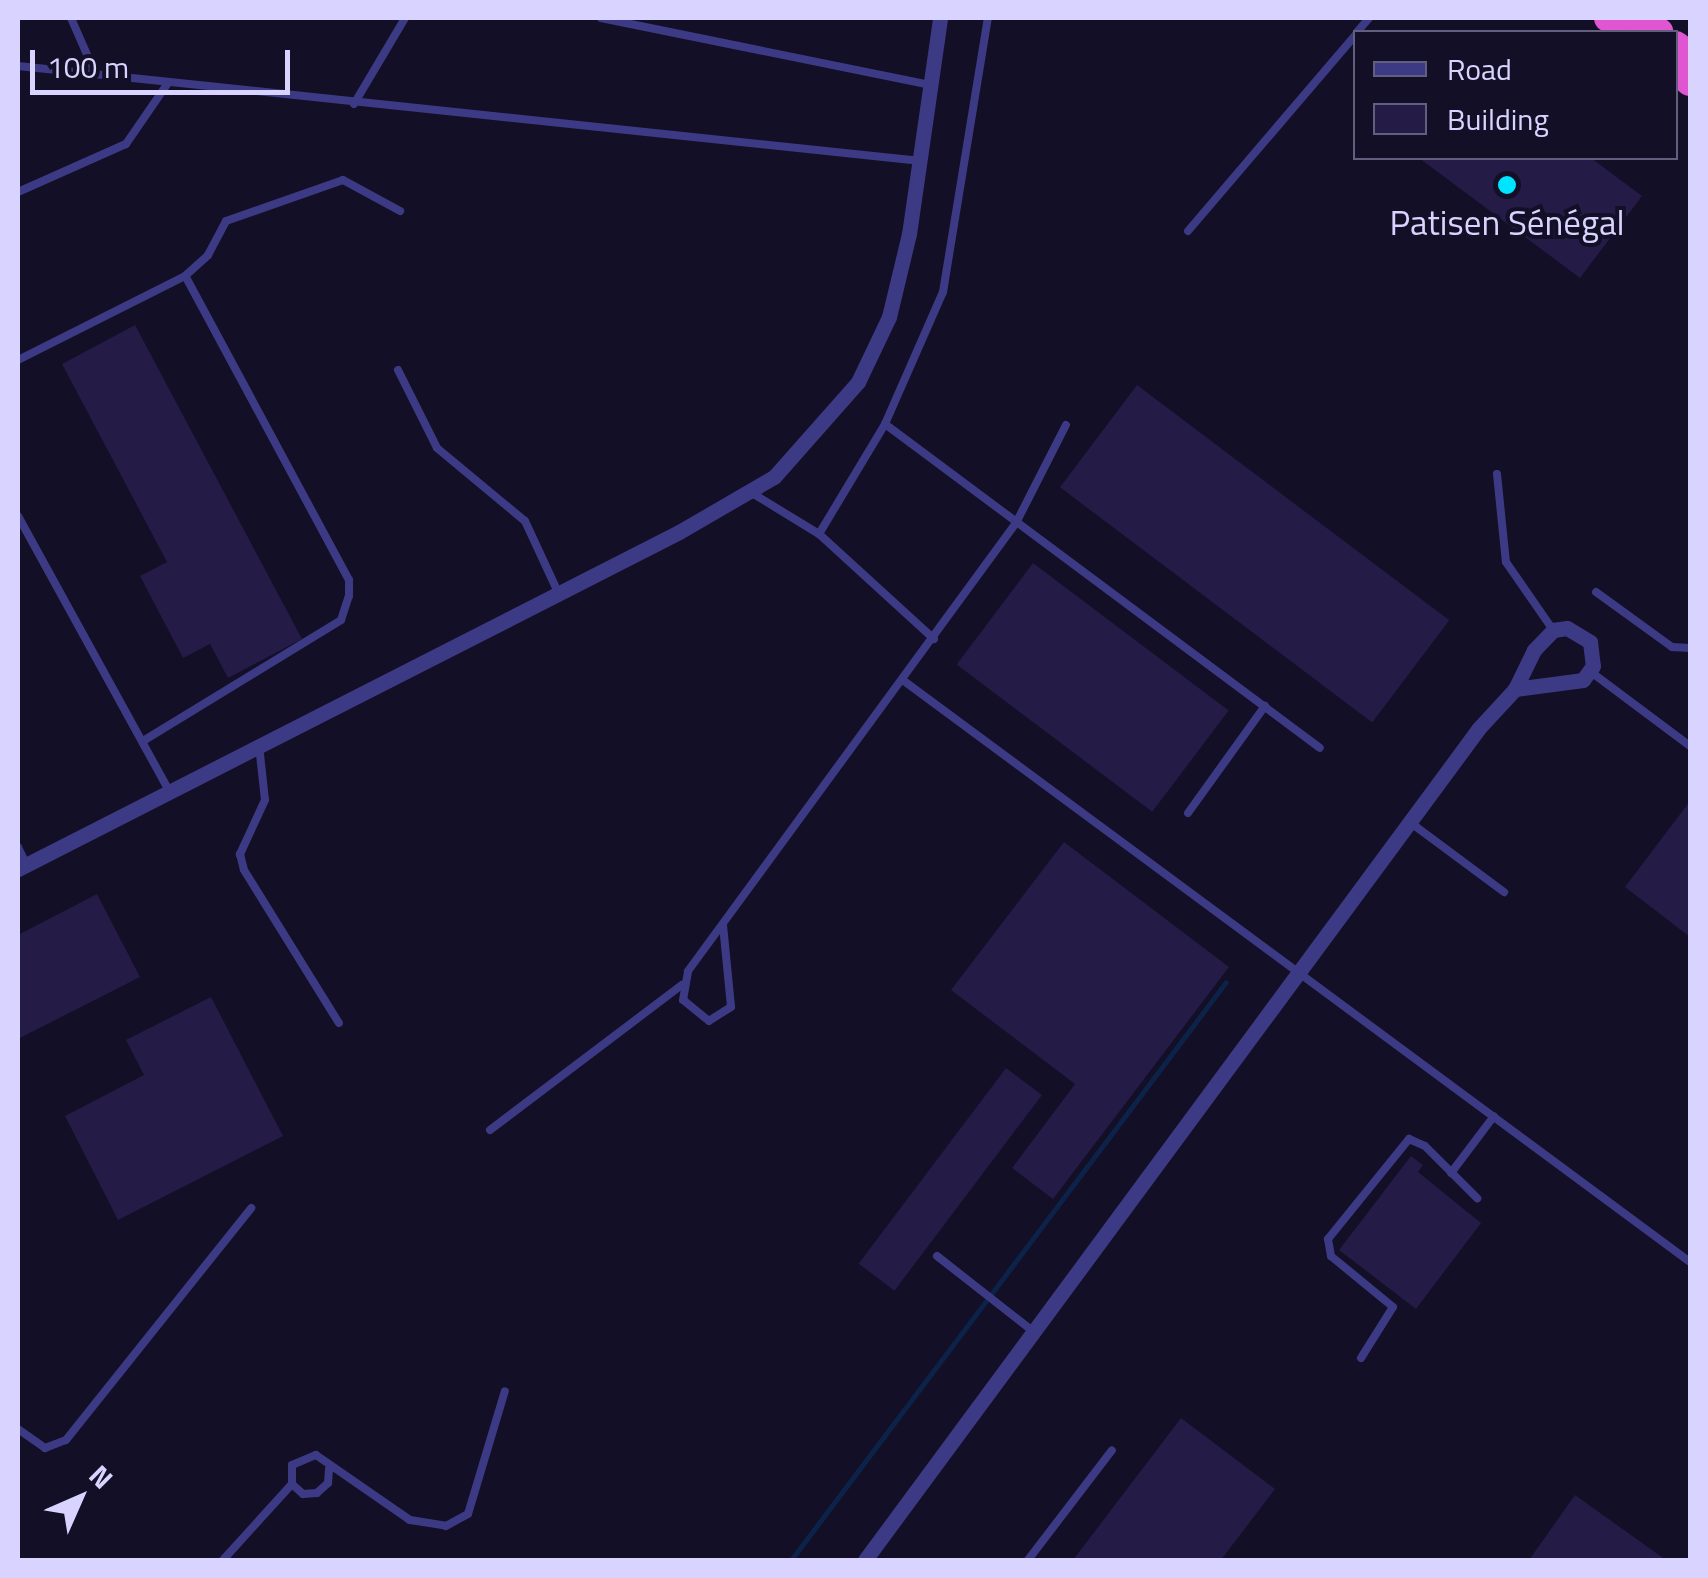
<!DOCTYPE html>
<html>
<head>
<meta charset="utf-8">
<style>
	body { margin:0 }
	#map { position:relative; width:1708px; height:1578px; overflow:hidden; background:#130f26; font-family:"Titillium Web",sans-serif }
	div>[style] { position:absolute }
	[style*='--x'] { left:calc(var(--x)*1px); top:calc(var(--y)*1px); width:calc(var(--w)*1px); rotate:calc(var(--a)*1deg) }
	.stream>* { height:5px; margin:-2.5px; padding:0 2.5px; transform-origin:2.5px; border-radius:2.5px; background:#0c2248 }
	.building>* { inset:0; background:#241b47; transform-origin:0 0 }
	.service>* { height:8px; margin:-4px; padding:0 4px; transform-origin:4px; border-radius:4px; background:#3d3a85 }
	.minor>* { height:15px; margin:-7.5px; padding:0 7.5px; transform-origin:7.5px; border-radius:7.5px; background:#3d3a85 }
	.trunk>* { height:28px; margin:-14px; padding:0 14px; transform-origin:14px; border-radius:14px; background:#e055d1 }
	.dots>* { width:28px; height:28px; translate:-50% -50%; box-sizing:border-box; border:5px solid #130f26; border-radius:50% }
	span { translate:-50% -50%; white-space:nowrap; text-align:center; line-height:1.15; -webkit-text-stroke:8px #130f26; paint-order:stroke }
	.poi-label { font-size:35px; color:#d9d4ff }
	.frame { position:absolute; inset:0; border:20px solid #d9d4ff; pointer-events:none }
	.legend { position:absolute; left:1353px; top:30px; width:325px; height:130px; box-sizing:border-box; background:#130f26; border:2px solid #625e7d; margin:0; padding:12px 18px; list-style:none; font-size:30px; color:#d9d4ff }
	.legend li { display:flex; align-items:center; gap:20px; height:50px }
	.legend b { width:50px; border:2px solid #625e7d }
	.north { position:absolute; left:30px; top:1448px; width:100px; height:100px; -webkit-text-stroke:8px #130f26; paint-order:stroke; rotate:45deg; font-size:28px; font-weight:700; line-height:40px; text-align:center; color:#d9d4ff }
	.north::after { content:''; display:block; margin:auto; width:35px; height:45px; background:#d9d4ff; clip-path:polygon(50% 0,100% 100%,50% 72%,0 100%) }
	.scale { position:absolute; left:30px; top:50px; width:260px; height:45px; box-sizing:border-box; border:5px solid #d9d4ff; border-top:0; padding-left:12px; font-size:30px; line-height:35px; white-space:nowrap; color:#d9d4ff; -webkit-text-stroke:8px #130f26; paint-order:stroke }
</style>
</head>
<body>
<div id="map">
	<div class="stream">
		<div style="--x:791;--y:1560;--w:723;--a:-53.04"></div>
	</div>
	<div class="building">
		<div style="clip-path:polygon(1419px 158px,1591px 158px,1642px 196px,1580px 278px)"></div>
		<div style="clip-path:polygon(135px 325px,302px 639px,228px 678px,210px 644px,183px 658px,140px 576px,167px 562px,62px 364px)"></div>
		<div style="left:1137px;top:385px;width:391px;height:128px;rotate:37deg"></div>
		<div style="left:1033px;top:563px;width:245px;height:127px;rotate:37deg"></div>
		<div style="clip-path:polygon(1690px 801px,1690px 937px,1625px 887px)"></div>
		<div style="clip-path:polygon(1064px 842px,1229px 967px,1053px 1199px,1012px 1168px,1075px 1084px,951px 990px)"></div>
		<div style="clip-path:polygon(97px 894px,140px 977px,18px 1039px,18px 935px)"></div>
		<div style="clip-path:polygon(211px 997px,283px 1136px,118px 1220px,65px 1116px,144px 1075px,126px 1040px)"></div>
		<div style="left:1006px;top:1068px;width:45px;height:245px;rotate:37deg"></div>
		<div style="clip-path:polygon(1411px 1156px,1423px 1165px,1418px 1172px,1481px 1223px,1416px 1309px,1339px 1250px)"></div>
		<div style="clip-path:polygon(1181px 1418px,1275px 1489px,1221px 1560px,1073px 1560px)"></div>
		<div style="clip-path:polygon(1575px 1495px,1666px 1560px,1529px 1560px)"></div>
	</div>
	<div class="service">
		<div style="--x:71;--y:18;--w:62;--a:66.3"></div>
		<div style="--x:601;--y:18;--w:337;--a:11.5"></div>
		<div style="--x:1357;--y:32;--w:18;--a:-49"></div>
		<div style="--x:18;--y:66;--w:908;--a:6.01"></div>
		<div style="--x:354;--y:104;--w:100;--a:-59.3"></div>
		<div style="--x:18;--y:192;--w:118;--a:-24"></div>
		<div style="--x:126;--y:144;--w:74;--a:-55.5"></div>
		<div style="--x:1188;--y:231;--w:259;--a:-49.5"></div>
		<div style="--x:18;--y:360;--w:187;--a:-26.7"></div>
		<div style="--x:185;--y:276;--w:31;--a:-42"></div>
		<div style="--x:208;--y:255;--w:38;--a:-62"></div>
		<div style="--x:226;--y:221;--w:124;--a:-19.3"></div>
		<div style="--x:343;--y:180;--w:65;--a:28.5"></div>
		<div style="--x:398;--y:370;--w:87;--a:63.4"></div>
		<div style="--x:437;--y:448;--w:114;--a:39.7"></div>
		<div style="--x:525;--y:521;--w:78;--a:65.1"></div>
		<div style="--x:885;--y:424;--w:542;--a:36.68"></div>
		<div style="--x:1497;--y:474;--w:88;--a:84.2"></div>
		<div style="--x:1506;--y:562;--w:83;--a:55.3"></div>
		<div style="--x:752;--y:493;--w:79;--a:31.5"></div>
		<div style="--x:18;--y:516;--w:315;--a:61.2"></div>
		<div style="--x:1596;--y:592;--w:94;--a:35.9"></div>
		<div style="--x:1672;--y:647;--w:18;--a:3"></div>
		<div style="--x:934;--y:639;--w:156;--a:-137.6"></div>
		<div style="--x:819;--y:534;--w:128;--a:-59"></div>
		<div style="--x:885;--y:424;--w:144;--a:-66.3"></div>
		<div style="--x:943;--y:292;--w:278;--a:-80.7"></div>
		<div style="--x:1591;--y:672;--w:124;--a:36.8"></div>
		<div style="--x:904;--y:681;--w:977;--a:36.47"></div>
		<div style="--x:143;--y:741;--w:232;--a:-31.4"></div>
		<div style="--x:341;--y:620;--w:25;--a:-72"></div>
		<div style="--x:349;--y:596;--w:16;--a:-90"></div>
		<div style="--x:349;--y:580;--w:345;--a:-118.3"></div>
		<div style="--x:259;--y:745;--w:55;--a:83.8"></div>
		<div style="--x:265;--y:800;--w:60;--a:114.8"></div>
		<div style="--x:240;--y:854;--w:16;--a:76"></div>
		<div style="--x:244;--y:870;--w:180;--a:58.2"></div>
		<div style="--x:1188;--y:813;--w:132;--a:-54.3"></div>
		<div style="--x:1411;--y:823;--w:116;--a:36.6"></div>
		<div style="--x:18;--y:847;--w:19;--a:65"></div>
		<div style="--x:723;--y:925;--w:82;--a:84.4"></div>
		<div style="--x:731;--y:1007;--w:26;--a:148"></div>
		<div style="--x:709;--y:1021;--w:33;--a:-141"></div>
		<div style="--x:683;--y:1000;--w:29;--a:-80"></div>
		<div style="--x:688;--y:971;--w:555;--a:-53.79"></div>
		<div style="--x:1016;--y:523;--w:110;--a:-63"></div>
		<div style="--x:490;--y:1130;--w:241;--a:-37.1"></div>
		<div style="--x:1451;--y:1173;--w:71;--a:-53"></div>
		<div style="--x:937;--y:1256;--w:123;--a:38.1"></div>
		<div style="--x:1361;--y:1358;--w:60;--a:-57.9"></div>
		<div style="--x:1393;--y:1307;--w:80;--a:-140.6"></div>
		<div style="--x:1331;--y:1256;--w:17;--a:-100"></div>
		<div style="--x:1328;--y:1239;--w:129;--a:-51"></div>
		<div style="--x:1409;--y:1139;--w:17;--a:24"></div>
		<div style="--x:1425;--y:1146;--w:74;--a:45"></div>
		<div style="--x:18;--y:1429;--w:33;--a:35"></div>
		<div style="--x:45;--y:1448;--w:22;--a:-21"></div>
		<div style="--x:66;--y:1440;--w:297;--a:-51.4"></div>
		<div style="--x:329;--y:1469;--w:14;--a:94"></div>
		<div style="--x:328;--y:1483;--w:15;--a:138"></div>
		<div style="--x:317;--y:1493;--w:14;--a:176"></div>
		<div style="--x:303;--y:1494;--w:15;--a:-138"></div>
		<div style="--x:292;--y:1484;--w:19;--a:-90"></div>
		<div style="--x:292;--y:1465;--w:26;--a:-23"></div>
		<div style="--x:316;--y:1455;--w:114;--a:34.7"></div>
		<div style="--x:410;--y:1520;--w:36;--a:9"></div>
		<div style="--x:446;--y:1526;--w:25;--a:-29"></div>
		<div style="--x:468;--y:1514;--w:128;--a:-73.3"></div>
		<div style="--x:223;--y:1560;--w:103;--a:-47.8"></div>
		<div style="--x:1028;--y:1560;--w:138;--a:-52.6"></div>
	</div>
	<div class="minor">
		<div style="--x:18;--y:869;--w:742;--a:-27.01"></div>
		<div style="--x:679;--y:532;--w:110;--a:-30.1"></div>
		<div style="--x:774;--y:477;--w:127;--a:-48.5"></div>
		<div style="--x:858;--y:382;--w:72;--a:-64.5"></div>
		<div style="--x:889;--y:317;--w:85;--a:-76.5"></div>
		<div style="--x:909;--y:234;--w:218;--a:-81.8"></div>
		<div style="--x:865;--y:1560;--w:1034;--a:-53.57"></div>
		<div style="--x:1479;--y:728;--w:53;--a:-47.3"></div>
		<div style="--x:1515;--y:689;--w:43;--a:-64"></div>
		<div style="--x:1534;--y:650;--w:28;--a:-46"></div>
		<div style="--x:1553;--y:630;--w:14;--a:-8"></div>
		<div style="--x:1567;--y:628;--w:27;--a:31"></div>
		<div style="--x:1590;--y:642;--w:24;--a:83"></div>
		<div style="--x:1593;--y:666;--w:17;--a:126"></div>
		<div style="--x:1583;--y:680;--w:69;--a:172.5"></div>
	</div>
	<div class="trunk">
		<div style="--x:1608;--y:18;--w:24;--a:36"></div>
		<div style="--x:1640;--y:18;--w:24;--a:36"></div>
		<div style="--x:1676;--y:45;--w:18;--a:38"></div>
		<div style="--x:1676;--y:70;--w:18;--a:41"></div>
	</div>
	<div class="dots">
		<div style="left:1507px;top:185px;background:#00e5ff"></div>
	</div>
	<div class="poi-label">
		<span style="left:1507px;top:222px">Patisen Sénégal</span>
	</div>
	<div class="frame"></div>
	<ul class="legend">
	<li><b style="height:12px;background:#3d3a85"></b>Road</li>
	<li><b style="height:28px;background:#241b47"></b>Building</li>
	</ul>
	<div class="north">N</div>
	<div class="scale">100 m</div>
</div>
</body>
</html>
